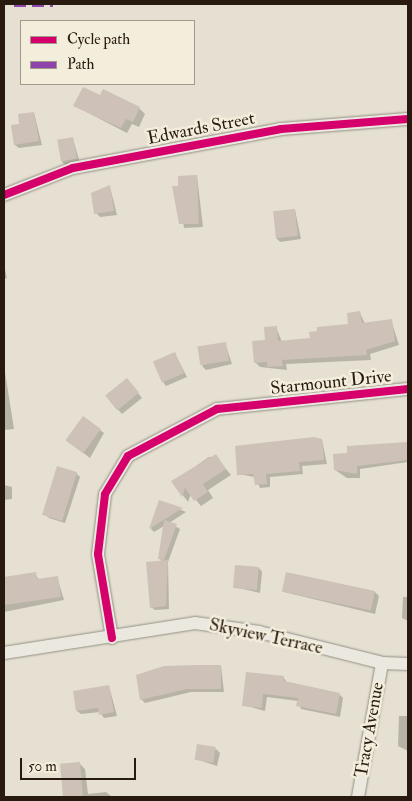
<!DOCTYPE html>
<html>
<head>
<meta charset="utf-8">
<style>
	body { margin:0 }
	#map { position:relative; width:412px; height:801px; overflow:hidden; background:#e5e0d1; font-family:"IM FELL Double Pica",serif }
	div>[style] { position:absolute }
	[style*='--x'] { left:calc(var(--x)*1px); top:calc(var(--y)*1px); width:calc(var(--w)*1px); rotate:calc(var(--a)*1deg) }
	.shadow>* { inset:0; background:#0003 }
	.building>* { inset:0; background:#cec1b7; transform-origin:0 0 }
	.roads { filter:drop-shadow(0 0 1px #948f85) drop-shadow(0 0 1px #948f85) }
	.minor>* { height:12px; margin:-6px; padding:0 6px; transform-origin:6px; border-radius:6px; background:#ebe8e0 }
	.quiet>* { height:6px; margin-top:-3px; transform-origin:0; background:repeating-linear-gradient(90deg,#8e44ad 0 12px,transparent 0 18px) }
	.cycleway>* { height:8px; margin:-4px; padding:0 4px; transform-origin:4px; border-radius:4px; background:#d6006c }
	span { translate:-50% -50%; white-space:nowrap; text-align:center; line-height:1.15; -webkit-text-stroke:5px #f3eddc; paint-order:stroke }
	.street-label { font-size:18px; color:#291a0f }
	.frame { position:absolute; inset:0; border:5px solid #291a0f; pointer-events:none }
	.legend { position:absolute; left:20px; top:20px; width:175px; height:65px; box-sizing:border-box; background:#f3eddc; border:1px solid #a2998a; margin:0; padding:6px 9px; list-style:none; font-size:15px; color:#291a0f }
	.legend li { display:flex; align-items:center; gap:10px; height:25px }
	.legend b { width:25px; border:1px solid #a2998a }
	.scale { position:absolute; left:20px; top:758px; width:116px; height:22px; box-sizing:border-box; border:2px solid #291a0f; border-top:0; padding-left:6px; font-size:15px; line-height:18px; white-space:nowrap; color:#291a0f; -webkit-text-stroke:4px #f3eddc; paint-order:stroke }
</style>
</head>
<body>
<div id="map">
	<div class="shadow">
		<div style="clip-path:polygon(101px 97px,139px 108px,145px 114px,139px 127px,132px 124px,127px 133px,75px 106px)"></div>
		<div style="clip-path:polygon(34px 113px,42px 145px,19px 148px,15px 145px,21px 125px)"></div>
		<div style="clip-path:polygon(73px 139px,80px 163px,66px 166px,62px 162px)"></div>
		<div style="clip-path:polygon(197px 176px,203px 227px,184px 228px,179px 187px)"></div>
		<div style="clip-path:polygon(110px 187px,117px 215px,100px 217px,96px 213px)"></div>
		<div style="clip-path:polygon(295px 210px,301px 239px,280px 242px,276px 238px)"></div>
		<div style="clip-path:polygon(4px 265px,7px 278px,4px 279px)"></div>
		<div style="clip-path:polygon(360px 313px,365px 324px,391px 320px,399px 345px,370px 354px,371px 360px,286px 364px,287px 370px,260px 367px,255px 362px,276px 327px,282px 342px,311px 339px,349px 325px)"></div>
		<div style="clip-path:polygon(225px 343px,232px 364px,206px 370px,202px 366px)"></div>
		<div style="clip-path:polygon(175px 354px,187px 377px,166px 386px,163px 382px)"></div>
		<div style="clip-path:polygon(4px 366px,14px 429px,4px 430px)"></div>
		<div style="clip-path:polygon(131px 384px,142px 398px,122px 414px,106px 396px)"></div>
		<div style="clip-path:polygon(100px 430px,104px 433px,90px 458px,68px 441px)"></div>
		<div style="clip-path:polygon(322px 440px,327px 464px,302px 466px,303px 474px,270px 477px,270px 487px,260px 488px,255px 477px,238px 474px)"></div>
		<div style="clip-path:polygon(408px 442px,408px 462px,360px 469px,360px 478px,347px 478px,335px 470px,349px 454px)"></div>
		<div style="clip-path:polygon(209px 457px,217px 458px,231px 475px,208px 490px,213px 498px,201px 506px,191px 494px,188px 502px,173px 482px)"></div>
		<div style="clip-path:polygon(76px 473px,80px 477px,65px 523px,49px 518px,45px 514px)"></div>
		<div style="clip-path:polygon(4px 485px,12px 487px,12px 499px,4px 500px)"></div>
		<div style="clip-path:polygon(160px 501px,186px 512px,169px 523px,180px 529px,168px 562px,169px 609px,155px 610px,151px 607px,163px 562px,159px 558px,164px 526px,154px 532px,151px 529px)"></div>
		<div style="clip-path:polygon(259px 568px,262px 572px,260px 593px,234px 587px)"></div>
		<div style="clip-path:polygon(35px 574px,39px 580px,57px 577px,64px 600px,4px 612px,4px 579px)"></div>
		<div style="clip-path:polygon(284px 592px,375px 592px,379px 596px,375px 614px)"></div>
		<div style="clip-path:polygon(403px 597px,408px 597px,408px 621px,402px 618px)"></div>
		<div style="clip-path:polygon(221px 666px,224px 692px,191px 692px,145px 703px,141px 699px)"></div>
		<div style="clip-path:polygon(284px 678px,287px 683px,339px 694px,343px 698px,340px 717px,301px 709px,298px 701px,267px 697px,265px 711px,243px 705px)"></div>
		<div style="clip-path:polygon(109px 686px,117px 716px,104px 718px,100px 712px,81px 714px,77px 711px)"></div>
		<div style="clip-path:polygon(399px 716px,408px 716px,408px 751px,398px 746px)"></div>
		<div style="clip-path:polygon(4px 747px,5px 772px,4px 772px)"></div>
		<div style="clip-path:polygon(216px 749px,220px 753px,217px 766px,196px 759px)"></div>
		<div style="clip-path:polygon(79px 763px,85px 769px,88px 794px,106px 792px,112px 797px,65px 797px,61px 765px)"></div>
	</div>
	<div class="building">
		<div style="clip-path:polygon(83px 87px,100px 95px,103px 89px,140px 107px,133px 122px,126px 119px,121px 128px,73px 106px)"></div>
		<div style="clip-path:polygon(34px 112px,39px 141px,14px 145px,11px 125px,19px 124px,18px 114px)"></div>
		<div style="left:73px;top:137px;width:22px;height:16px;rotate:80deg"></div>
		<div style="clip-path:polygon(197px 175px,199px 224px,179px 224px,172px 186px,178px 186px,178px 176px)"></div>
		<div style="clip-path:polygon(110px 185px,114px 211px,94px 214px,91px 193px)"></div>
		<div style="left:295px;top:209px;width:27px;height:22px;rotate:84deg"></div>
		<div style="clip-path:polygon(360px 311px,362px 323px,392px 319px,395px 341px,366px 350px,367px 355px,282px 360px,283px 366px,267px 367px,267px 362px,254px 363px,252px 341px,265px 340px,264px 327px,277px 326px,278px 341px,310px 338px,309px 332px,317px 331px,317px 327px,348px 324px,347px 313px)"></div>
		<div style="left:226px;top:342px;width:19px;height:29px;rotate:81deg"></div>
		<div style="left:175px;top:352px;width:23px;height:24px;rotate:67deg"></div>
		<div style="left:127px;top:378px;width:19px;height:28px;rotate:51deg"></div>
		<div style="left:83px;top:416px;width:22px;height:30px;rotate:36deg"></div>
		<div style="clip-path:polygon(314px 437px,322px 439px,324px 460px,299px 462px,300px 471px,266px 474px,267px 484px,255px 485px,253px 474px,237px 475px,235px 446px)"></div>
		<div style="clip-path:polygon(408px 442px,408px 460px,357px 466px,357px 474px,334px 470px,333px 454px,347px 453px,347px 446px)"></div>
		<div style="clip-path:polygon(216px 454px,226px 469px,203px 484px,208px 492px,194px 501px,185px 488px,182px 497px,171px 481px)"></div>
		<div style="left:57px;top:466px;width:21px;height:51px;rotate:17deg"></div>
		<div style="clip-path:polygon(159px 500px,183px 508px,149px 529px)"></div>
		<div style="clip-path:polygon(164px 520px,177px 524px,164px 560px,158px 559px)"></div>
		<div style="clip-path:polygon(168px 560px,166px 606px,150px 608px,146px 562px)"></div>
		<div style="left:235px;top:565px;width:24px;height:23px;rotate:5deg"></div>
		<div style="clip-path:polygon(36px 572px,37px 579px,58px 576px,61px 597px,4px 605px,4px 577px)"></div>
		<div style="left:286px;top:572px;width:91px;height:20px;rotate:12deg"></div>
		<div style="clip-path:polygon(198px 665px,221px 665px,221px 689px,187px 689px,140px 700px,136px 675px,164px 666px)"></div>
		<div style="clip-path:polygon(246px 672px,284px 676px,284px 681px,340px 693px,336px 714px,296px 706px,298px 698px,263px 694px,262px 708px,242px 706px)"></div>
		<div style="clip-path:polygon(109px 685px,114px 712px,99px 715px,98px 708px,76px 711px,73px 691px)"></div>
		<div style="left:197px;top:744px;width:19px;height:16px;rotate:9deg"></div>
		<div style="left:80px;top:762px;width:35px;height:20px;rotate:85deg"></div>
	</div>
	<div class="roads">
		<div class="minor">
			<div style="--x:4;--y:195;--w:74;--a:-21.4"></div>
			<div style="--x:73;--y:168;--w:212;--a:-10.6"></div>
			<div style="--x:281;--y:129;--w:127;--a:-4.5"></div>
			<div style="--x:112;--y:638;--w:85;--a:-99.5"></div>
			<div style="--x:98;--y:554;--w:60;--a:-83.3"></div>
			<div style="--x:105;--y:494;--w:44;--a:-58.8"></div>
			<div style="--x:128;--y:456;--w:101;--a:-27.8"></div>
			<div style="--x:217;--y:409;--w:192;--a:-6"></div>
			<div style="--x:4;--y:653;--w:193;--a:-8.9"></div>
			<div style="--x:195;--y:623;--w:65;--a:8"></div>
			<div style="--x:259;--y:632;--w:127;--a:14.1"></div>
			<div style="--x:382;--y:663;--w:26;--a:2"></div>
			<div style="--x:358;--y:797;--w:136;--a:-79.8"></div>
		</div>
	</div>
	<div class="quiet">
		<div style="--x:14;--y:4;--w:39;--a:0"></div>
	</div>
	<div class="cycleway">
		<div style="--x:4;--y:195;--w:74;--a:-21.4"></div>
		<div style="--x:73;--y:168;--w:212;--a:-10.6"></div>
		<div style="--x:281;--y:129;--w:127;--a:-4.5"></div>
		<div style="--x:112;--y:638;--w:85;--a:-99.5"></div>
		<div style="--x:98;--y:554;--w:60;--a:-83.3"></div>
		<div style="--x:105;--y:494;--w:44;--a:-58.8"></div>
		<div style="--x:128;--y:456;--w:101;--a:-27.8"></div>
		<div style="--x:217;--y:409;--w:192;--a:-6"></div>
	</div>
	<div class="street-label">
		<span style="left:201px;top:129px;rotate:-11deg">Edwards Street</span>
		<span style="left:331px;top:383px;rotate:-6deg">Starmount Drive</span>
		<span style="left:266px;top:637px;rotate:12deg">Skyview Terrace</span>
		<span style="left:370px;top:730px;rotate:-80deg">Tracy Avenue</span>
	</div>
	<div class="frame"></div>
	<ul class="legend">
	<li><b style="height:6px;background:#d6006c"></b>Cycle path</li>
	<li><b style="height:6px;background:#8e44ad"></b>Path</li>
	</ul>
	<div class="scale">50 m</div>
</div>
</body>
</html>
